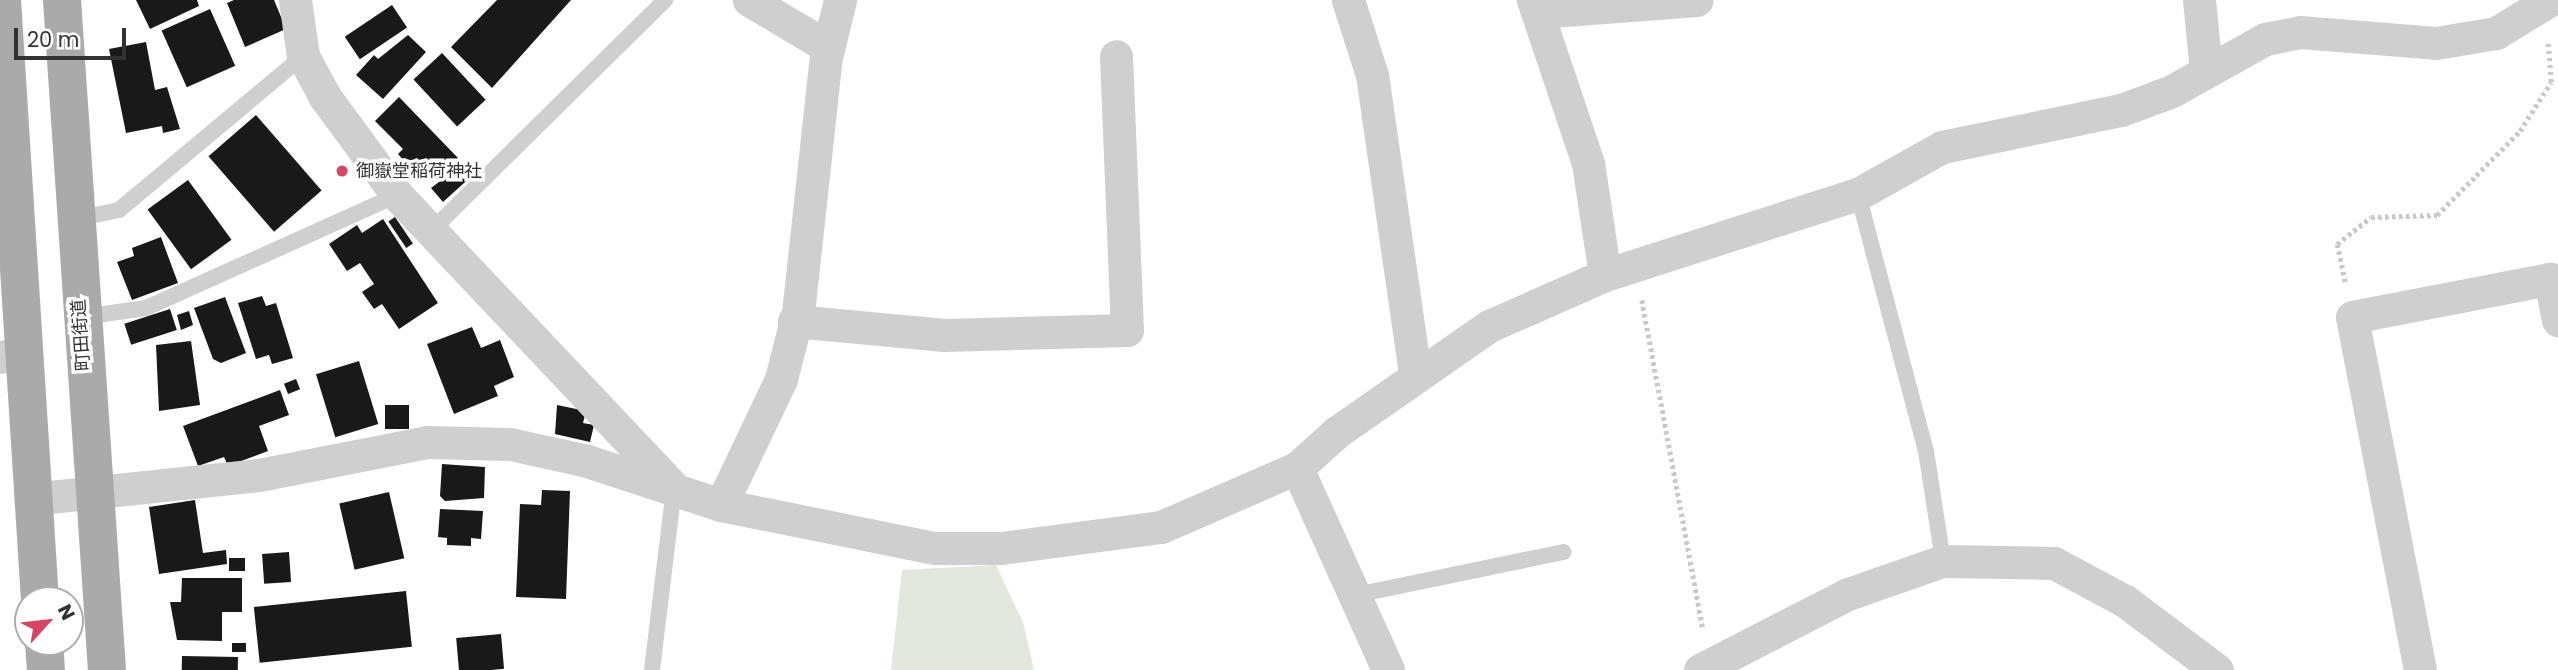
<!DOCTYPE html>
<html>
<head>
<meta charset="utf-8">
<style>
	body { margin:0 }
	#map { position:relative; width:2558px; height:670px; overflow:hidden; background:#fff; font-family:Poppins,"Noto Sans JP",sans-serif }
	div>[style] { position:absolute }
	[style*='--x'] { left:calc(var(--x)*1px); top:calc(var(--y)*1px); width:calc(var(--w)*1px); rotate:calc(var(--a)*1deg) }
	.green>* { inset:0; background:#e3e8dc }
	.building>* { inset:0; background:#191919; transform-origin:0 0 }
	.path>* { height:4.5px; margin-top:-2.25px; transform-origin:0; background:repeating-linear-gradient(90deg,#c9c9c9 0 3.5px,transparent 0 7px) }
	.lane>* { height:16px; margin:-8px; padding:0 8px; transform-origin:8px; border-radius:8px; background:#cfcfcf }
	.street>* { height:33px; margin:-16.5px; padding:0 16.5px; transform-origin:16.5px; border-radius:16.5px; background:#cfcfcf }
	.primary>* { height:38px; margin:-19px; padding:0 19px; transform-origin:19px; border-radius:19px; background:#aaa }
	.dots>* { width:19px; height:19px; translate:-50% -50%; box-sizing:border-box; border:4px solid #fff; border-radius:50% }
	span { translate:-50% -50%; white-space:nowrap; text-align:center; line-height:1.15; -webkit-text-stroke:7px #fff; paint-order:stroke }
	.poi-label { font-size:18px; color:#323232 }
	.left { translate:0 -50%; text-align:left }
	.street-label { font-size:18px; color:#323232 }
	.north { position:absolute; left:14px; top:586px; width:70px; height:70px; box-sizing:border-box; background:#fff; border:2px solid #adadad; border-radius:50%; rotate:63deg; font-size:19px; font-weight:700; line-height:28px; text-align:center; color:#323232 }
	.north::after { content:''; display:block; margin:auto; width:24px; height:32px; background:#d64663; clip-path:polygon(50% 0,100% 100%,50% 72%,0 100%) }
	.scale { position:absolute; left:14px; top:28px; width:112px; height:32px; box-sizing:border-box; border:4px solid #323232; border-top:0; padding-left:9px; font-size:21px; line-height:24px; white-space:nowrap; color:#323232; -webkit-text-stroke:5px #fff; paint-order:stroke }
</style>
</head>
<body>
<div id="map">
	<div class="green">
		<div style="clip-path:polygon(996px 565px,1023px 622px,1034px 670px,891px 670px,902px 570px)"></div>
	</div>
	<div class="building">
		<div style="clip-path:polygon(136px 0,197px 0,199px 6px,150px 29px)"></div>
		<div style="clip-path:polygon(234px 0,274px 0,286px 29px,245px 47px,227px 3px)"></div>
		<div style="clip-path:polygon(497px 0,571px 0,492px 88px,451px 47px)"></div>
		<div style="left:392px;top:5px;width:27px;height:57px;rotate:56deg"></div>
		<div style="left:210px;top:9px;width:62px;height:53px;rotate:66deg"></div>
		<div style="clip-path:polygon(408px 35px,426px 52px,383px 99px,356px 75px,374px 55px,378px 59px)"></div>
		<div style="clip-path:polygon(146px 42px,155px 90px,167px 87px,180px 129px,163px 133px,162px 126px,126px 133px,109px 49px)"></div>
		<div style="left:442px;top:53px;width:64px;height:39px;rotate:47deg"></div>
		<div style="clip-path:polygon(399px 97px,458px 158px,433px 182px,417px 165px,412px 170px,398px 154px,403px 149px,375px 121px)"></div>
		<div style="left:256px;top:115px;width:100px;height:63px;rotate:49deg"></div>
		<div style="left:345px;top:162px;width:13px;height:13px;rotate:63deg"></div>
		<div style="clip-path:polygon(464px 163px,474px 174px,443px 202px,431px 188px)"></div>
		<div style="left:188px;top:180px;width:74px;height:50px;rotate:54deg"></div>
		<div style="left:395px;top:217px;width:32px;height:8px;rotate:56deg"></div>
		<div style="clip-path:polygon(383px 219px,438px 303px,399px 329px,382px 304px,374px 309px,362px 292px,374px 284px,360px 263px,347px 271px,329px 244px,357px 225px,362px 233px)"></div>
		<div style="clip-path:polygon(161px 237px,178px 283px,132px 300px,117px 262px,134px 256px,132px 248px)"></div>
		<div style="clip-path:polygon(262px 296px,266px 306px,276px 303px,293px 358px,272px 364px,269px 355px,256px 359px,238px 303px)"></div>
		<div style="clip-path:polygon(225px 297px,246px 353px,221px 363px,213px 359px,194px 308px)"></div>
		<div style="left:170px;top:309px;width:22px;height:48px;rotate:72deg"></div>
		<div style="clip-path:polygon(189px 311px,193px 325px,181px 330px,177px 315px)"></div>
		<div style="clip-path:polygon(472px 327px,481px 348px,500px 340px,514px 377px,494px 386px,498px 396px,454px 414px,427px 344px)"></div>
		<div style="clip-path:polygon(191px 341px,200px 405px,159px 411px,156px 345px)"></div>
		<div style="left:359px;top:361px;width:66px;height:45px;rotate:73deg"></div>
		<div style="left:296px;top:379px;width:11px;height:13px;rotate:68deg"></div>
		<div style="clip-path:polygon(280px 390px,289px 415px,259px 426px,268px 451px,228px 466px,224px 457px,198px 466px,183px 426px)"></div>
		<div style="left:385px;top:405px;width:24px;height:24px"></div>
		<div style="clip-path:polygon(557px 405px,586px 411px,583px 423px,594px 425px,590px 442px,555px 434px)"></div>
		<div style="clip-path:polygon(442px 464px,485px 467px,484px 498px,445px 501px,440px 496px)"></div>
		<div style="clip-path:polygon(542px 490px,570px 491px,566px 599px,516px 597px,520px 504px,541px 505px)"></div>
		<div style="left:389px;top:492px;width:68px;height:51px;rotate:77deg"></div>
		<div style="clip-path:polygon(195px 500px,203px 553px,226px 550px,227px 564px,159px 574px,149px 507px)"></div>
		<div style="clip-path:polygon(440px 509px,483px 511px,481px 539px,471px 538px,471px 546px,447px 545px,447px 538px,438px 537px)"></div>
		<div style="left:289px;top:552px;width:30px;height:27px;rotate:86deg"></div>
		<div style="left:229px;top:558px;width:16px;height:13px"></div>
		<div style="clip-path:polygon(182px 578px,242px 578px,242px 612px,222px 612px,222px 641px,177px 640px,170px 602px,181px 602px)"></div>
		<div style="left:406px;top:591px;width:56px;height:153px;rotate:84deg"></div>
		<div style="left:501px;top:634px;width:35px;height:45px;rotate:85deg"></div>
		<div style="left:232px;top:643px;width:14px;height:9px"></div>
		<div style="left:182px;top:656px;width:56px;height:14px;rotate:1deg"></div>
	</div>
	<div class="path">
		<div style="--x:2345;--y:282;--w:39;--a:-102"></div>
		<div style="--x:2337;--y:244;--w:43;--a:-38.5"></div>
		<div style="--x:2371;--y:217;--w:66;--a:-1.7"></div>
		<div style="--x:2437;--y:215;--w:118;--a:-45.3"></div>
		<div style="--x:2520;--y:131;--w:58;--a:-57.7"></div>
		<div style="--x:2551;--y:82;--w:40;--a:-94.3"></div>
		<div style="--x:1642;--y:300;--w:335;--a:79.5"></div>
	</div>
	<div class="lane">
		<div style="--x:1858;--y:194;--w:266;--a:75.2"></div>
		<div style="--x:1926;--y:451;--w:111;--a:81.2"></div>
		<div style="--x:76;--y:219;--w:44;--a:-11.8"></div>
		<div style="--x:119;--y:210;--w:240;--a:-39.9"></div>
		<div style="--x:429;--y:233;--w:332;--a:-44.6"></div>
		<div style="--x:82;--y:317;--w:65;--a:-8"></div>
		<div style="--x:146;--y:308;--w:275;--a:-24.2"></div>
		<div style="--x:1351;--y:596;--w:217;--a:-11.7"></div>
		<div style="--x:652;--y:670;--w:183;--a:-83.1"></div>
	</div>
	<div class="street">
		<div style="--x:295;--y:0;--w:57;--a:81.9"></div>
		<div style="--x:303;--y:56;--w:47;--a:61.8"></div>
		<div style="--x:325;--y:97;--w:122;--a:53.7"></div>
		<div style="--x:397;--y:195;--w:399;--a:46.6"></div>
		<div style="--x:749;--y:0;--w:92;--a:30.7"></div>
		<div style="--x:1348;--y:0;--w:79;--a:72.3"></div>
		<div style="--x:1372;--y:75;--w:303;--a:81.8"></div>
		<div style="--x:1533;--y:0;--w:172;--a:71.4"></div>
		<div style="--x:1588;--y:163;--w:113;--a:81.4"></div>
		<div style="--x:2199;--y:0;--w:70;--a:84.3"></div>
		<div style="--x:1538;--y:12;--w:159;--a:-4.3"></div>
		<div style="--x:794;--y:321;--w:151;--a:5.3"></div>
		<div style="--x:944;--y:335;--w:183;--a:-1.6"></div>
		<div style="--x:1127;--y:330;--w:274;--a:-92.3"></div>
		<div style="--x:0;--y:357;--w:22;--a:-8"></div>
		<div style="--x:1297;--y:468;--w:222;--a:65.7"></div>
		<div style="--x:31;--y:499;--w:229;--a:-6"></div>
		<div style="--x:259;--y:475;--w:171;--a:-11.1"></div>
		<div style="--x:427;--y:442;--w:83;--a:1.4"></div>
		<div style="--x:510;--y:444;--w:79;--a:12.4"></div>
		<div style="--x:587;--y:461;--w:141;--a:18.2"></div>
		<div style="--x:721;--y:505;--w:218;--a:11.4"></div>
		<div style="--x:935;--y:548;--w:66;--a:0"></div>
		<div style="--x:1001;--y:548;--w:161;--a:-7.5"></div>
		<div style="--x:1161;--y:527;--w:148;--a:-23.5"></div>
		<div style="--x:1297;--y:468;--w:54;--a:-42"></div>
		<div style="--x:1337;--y:432;--w:185;--a:-34.9"></div>
		<div style="--x:1489;--y:326;--w:127;--a:-23.7"></div>
		<div style="--x:1605;--y:275;--w:266;--a:-17.8"></div>
		<div style="--x:1858;--y:194;--w:96;--a:-29.2"></div>
		<div style="--x:1942;--y:147;--w:183;--a:-11.7"></div>
		<div style="--x:2121;--y:110;--w:54;--a:-20.4"></div>
		<div style="--x:2172;--y:91;--w:107;--a:-29.2"></div>
		<div style="--x:2265;--y:39;--w:36;--a:-11"></div>
		<div style="--x:2300;--y:32;--w:136;--a:4.6"></div>
		<div style="--x:2436;--y:43;--w:61;--a:-9.5"></div>
		<div style="--x:2496;--y:33;--w:63;--a:-31.4"></div>
		<div style="--x:721;--y:505;--w:140;--a:-64.5"></div>
		<div style="--x:781;--y:379;--w:68;--a:-75.6"></div>
		<div style="--x:798;--y:313;--w:258;--a:-83.8"></div>
		<div style="--x:826;--y:57;--w:59;--a:-76.2"></div>
		<div style="--x:1700;--y:670;--w:166;--a:-27.2"></div>
		<div style="--x:1848;--y:594;--w:101;--a:-19.2"></div>
		<div style="--x:1943;--y:561;--w:111;--a:1"></div>
		<div style="--x:2054;--y:563;--w:81;--a:28.2"></div>
		<div style="--x:2125;--y:601;--w:115;--a:36.9"></div>
		<div style="--x:2420;--y:670;--w:359;--a:-100.9"></div>
		<div style="--x:2352;--y:317;--w:202;--a:-10.9"></div>
		<div style="--x:2550;--y:279;--w:42;--a:79"></div>
	</div>
	<div class="primary">
		<div style="--x:2;--y:0;--w:601;--a:86.38"></div>
		<div style="--x:62;--y:0;--w:672;--a:86.16"></div>
		<div style="--x:44;--y:642;--w:28;--a:86"></div>
	</div>
	<div class="dots">
		<div style="left:342px;top:171px;background:#d64663"></div>
	</div>
	<div class="poi-label">
		<span class="left" style="left:356px;top:171px">御嶽堂稲荷神社</span>
	</div>
	<div class="street-label">
		<span style="left:81px;top:335px;rotate:-94deg">町田街道</span>
	</div>
	<div class="north">N</div>
	<div class="scale">20 m</div>
</div>
</body>
</html>
